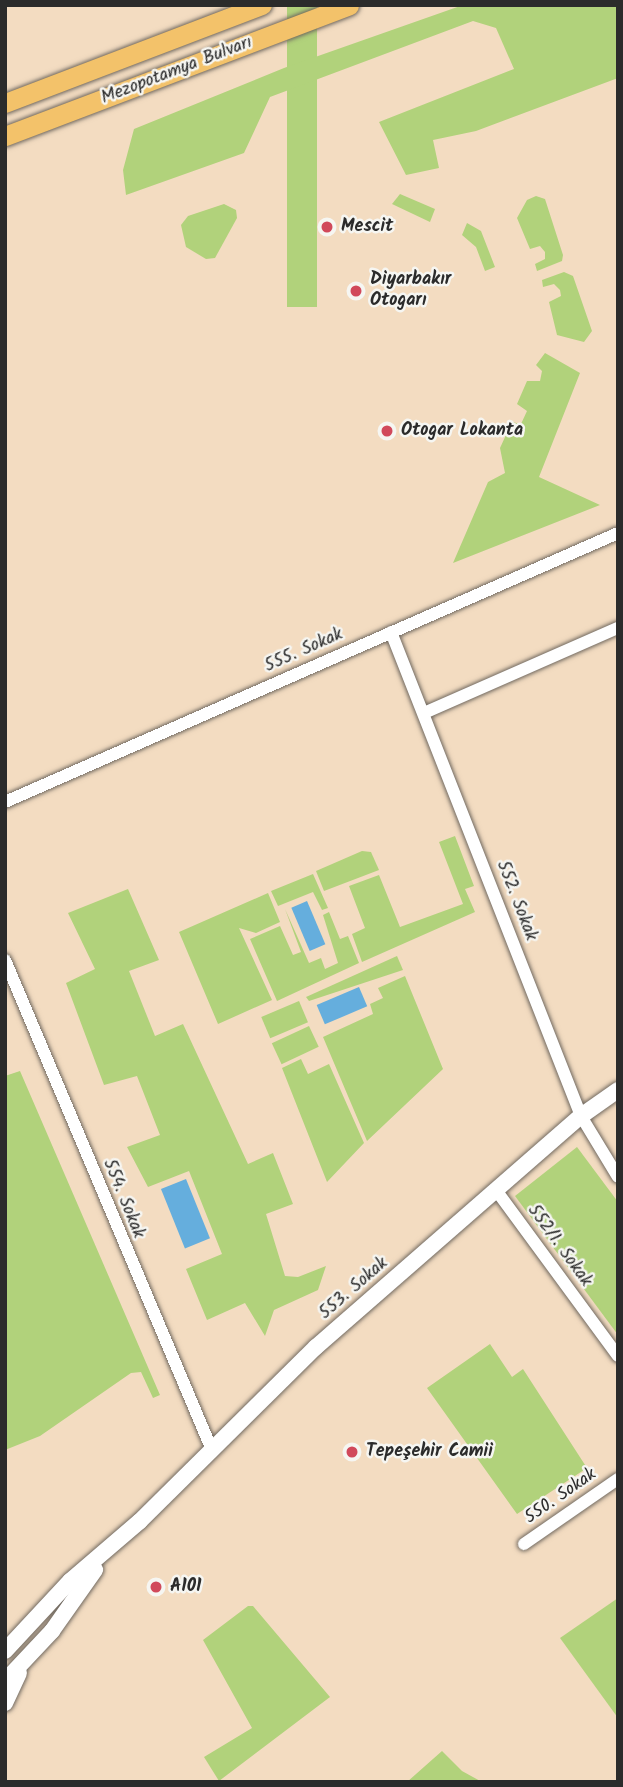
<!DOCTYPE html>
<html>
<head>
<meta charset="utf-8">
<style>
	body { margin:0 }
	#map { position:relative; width:623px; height:1787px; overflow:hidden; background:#f3dcc1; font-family:Kalam,sans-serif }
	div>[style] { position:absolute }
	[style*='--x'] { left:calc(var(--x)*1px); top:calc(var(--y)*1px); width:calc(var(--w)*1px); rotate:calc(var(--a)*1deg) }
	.green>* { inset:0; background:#b1d27b; transform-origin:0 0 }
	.water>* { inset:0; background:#65aedd; transform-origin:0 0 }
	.roads { filter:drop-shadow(0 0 2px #716960) drop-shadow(0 0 2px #716960) }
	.minor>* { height:12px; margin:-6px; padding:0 6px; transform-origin:6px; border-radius:6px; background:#fff }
	.tertiary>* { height:16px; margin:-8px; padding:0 8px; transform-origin:8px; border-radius:8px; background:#fff }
	.primary>* { height:19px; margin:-9.5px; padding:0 9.5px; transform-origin:9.5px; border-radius:9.5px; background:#f3c26a }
	.dots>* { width:19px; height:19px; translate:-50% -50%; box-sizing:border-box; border:4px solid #f6f6f2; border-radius:50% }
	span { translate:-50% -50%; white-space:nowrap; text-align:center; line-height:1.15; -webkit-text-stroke:5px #f6f6f2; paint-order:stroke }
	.street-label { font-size:18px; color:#2b2b2b }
	.poi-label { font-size:18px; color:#2b2b2b; font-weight:700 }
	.left { translate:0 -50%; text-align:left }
	.frame { position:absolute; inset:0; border:7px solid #2b2b2b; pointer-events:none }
</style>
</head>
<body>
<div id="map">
	<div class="green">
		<div style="left:287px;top:5px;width:30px;height:302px"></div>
		<div style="clip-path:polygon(463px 5px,618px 5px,618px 78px,476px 131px,433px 140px,439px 168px,406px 175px,379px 122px,514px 69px,496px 28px,473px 21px,270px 97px,244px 153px,126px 195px,123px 170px,134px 129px,284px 68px)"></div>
		<div style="clip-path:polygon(400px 194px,435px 209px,430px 222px,392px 204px)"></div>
		<div style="clip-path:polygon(536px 196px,545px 199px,563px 255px,562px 261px,537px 271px,535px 264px,545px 259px,545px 252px,540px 246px,530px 249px,517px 218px,527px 200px)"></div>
		<div style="clip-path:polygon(224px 204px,236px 210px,237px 218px,215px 258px,206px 259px,186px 247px,181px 225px,188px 216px)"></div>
		<div style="clip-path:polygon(467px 223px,481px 231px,495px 267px,485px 271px,476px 247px,462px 235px)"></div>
		<div style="clip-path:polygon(564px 272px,573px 276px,592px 331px,584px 342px,557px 335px,549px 302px,561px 296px,560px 290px,554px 284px,543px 287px,542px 280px)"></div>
		<div style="clip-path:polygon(545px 353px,580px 373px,539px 477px,600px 505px,453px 563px,488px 482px,505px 473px,500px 448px,512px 422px,521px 424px,527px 411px,517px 404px,527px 381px,540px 381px,542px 371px,536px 365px)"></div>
		<div style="clip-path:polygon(455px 836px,474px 886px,465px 889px,475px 912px,362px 962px,352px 934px,365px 928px,349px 886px,379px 875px,400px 927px,463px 904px,439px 842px)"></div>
		<div style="clip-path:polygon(362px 851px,371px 852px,379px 870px,324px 891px,316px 871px)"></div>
		<div style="clip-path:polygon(313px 874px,328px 908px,322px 910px,313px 892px,278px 906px,271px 891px)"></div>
		<div style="clip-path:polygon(128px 889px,159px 960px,129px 971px,155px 1036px,183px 1024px,248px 1164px,273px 1153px,293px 1204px,266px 1214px,285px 1276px,298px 1277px,326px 1266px,318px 1290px,274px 1310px,265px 1336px,245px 1303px,207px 1320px,186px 1269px,222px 1254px,189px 1171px,148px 1187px,127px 1147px,160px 1135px,137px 1076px,104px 1085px,66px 983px,95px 969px,68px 913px)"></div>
		<div style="clip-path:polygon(268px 893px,280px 922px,256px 933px,239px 928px,272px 1000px,218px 1024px,179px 932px)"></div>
		<div style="clip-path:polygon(285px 909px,309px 963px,321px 958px,325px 969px,338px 963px,323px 915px,329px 912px,340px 939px,348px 936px,359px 963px,277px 1001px,250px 939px,280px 926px,293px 955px,301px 952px)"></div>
		<div style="clip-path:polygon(397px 956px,403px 970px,309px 1001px,306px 997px)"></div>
		<div style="clip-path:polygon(405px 976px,443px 1069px,367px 1141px,323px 1037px,373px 1014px,370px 1004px,383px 998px,378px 988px)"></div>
		<div style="left:299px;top:1001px;width:23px;height:41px;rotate:67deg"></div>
		<div style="left:309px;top:1026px;width:23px;height:41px;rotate:65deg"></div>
		<div style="clip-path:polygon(301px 1059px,308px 1074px,329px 1064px,364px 1143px,327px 1182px,282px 1068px)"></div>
		<div style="clip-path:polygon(20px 1071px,160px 1395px,153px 1398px,141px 1372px,131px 1373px,40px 1436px,5px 1450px,5px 1076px)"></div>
		<div style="clip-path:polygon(577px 1147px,618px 1202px,618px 1335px,515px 1196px)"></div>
		<div style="clip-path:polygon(490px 1344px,512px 1377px,523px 1369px,587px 1468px,517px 1514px,427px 1388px)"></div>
		<div style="clip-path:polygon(618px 1598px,618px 1718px,560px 1638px)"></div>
		<div style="clip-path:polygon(248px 1606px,253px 1606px,330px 1697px,219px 1781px,204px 1757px,252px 1728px,203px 1640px)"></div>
		<div style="clip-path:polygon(442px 1751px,462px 1771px,482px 1782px,407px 1782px)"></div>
	</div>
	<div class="water">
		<div style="left:307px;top:901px;width:47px;height:17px;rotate:67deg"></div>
		<div style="left:359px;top:987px;width:21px;height:46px;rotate:67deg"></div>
		<div style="left:186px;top:1179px;width:64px;height:27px;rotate:68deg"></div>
	</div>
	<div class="roads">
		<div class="minor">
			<div style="--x:391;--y:632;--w:520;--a:68.57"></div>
			<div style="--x:581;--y:1116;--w:71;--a:58.8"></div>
			<div style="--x:424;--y:713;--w:212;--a:-23.7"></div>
			<div style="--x:5;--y:802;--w:669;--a:-23.69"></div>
			<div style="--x:5;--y:960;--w:532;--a:67.1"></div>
			<div style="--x:496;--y:1190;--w:206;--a:53.7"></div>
			<div style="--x:524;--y:1544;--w:114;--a:-34.7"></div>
		</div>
		<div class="tertiary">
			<div style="--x:5;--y:1651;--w:96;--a:-47.1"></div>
			<div style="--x:70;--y:1581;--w:92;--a:-40.6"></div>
			<div style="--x:140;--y:1521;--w:247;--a:-44.7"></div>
			<div style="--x:316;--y:1347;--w:352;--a:-41.1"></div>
			<div style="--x:581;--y:1116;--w:45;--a:-35.1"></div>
			<div style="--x:5;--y:1681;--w:69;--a:-46.8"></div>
			<div style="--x:52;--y:1631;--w:75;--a:-54.8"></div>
			<div style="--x:5;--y:1703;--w:33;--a:-65"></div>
		</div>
		<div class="primary">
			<div style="--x:5;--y:103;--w:275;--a:-20.9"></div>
			<div style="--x:5;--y:136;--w:368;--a:-20.8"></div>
		</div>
	</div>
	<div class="dots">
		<div style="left:327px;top:227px;background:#d1495b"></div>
		<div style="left:356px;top:291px;background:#d1495b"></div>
		<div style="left:387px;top:431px;background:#d1495b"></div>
		<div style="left:352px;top:1452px;background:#d1495b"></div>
		<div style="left:156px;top:1587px;background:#d1495b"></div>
	</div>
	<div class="street-label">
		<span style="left:177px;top:71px;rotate:-21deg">Mezopotamya Bulvarı</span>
		<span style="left:304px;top:651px;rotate:-24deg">555. Sokak</span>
		<span style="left:516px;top:901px;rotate:69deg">552. Sokak</span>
		<span style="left:123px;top:1199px;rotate:68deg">554. Sokak</span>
		<span style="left:559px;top:1246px;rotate:54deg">552/1. Sokak</span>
		<span style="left:354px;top:1289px;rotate:-41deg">553. Sokak</span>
		<span style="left:561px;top:1497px;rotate:-35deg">550. Sokak</span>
	</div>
	<div class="poi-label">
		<span class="left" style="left:341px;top:227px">Mescit</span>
		<span class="left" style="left:370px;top:291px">Diyarbakır<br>Otogarı</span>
		<span class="left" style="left:401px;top:431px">Otogar Lokanta</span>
		<span class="left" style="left:366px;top:1452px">Tepeşehir Camii</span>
		<span class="left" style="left:170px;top:1587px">A101</span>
	</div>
	<div class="frame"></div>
</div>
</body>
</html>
